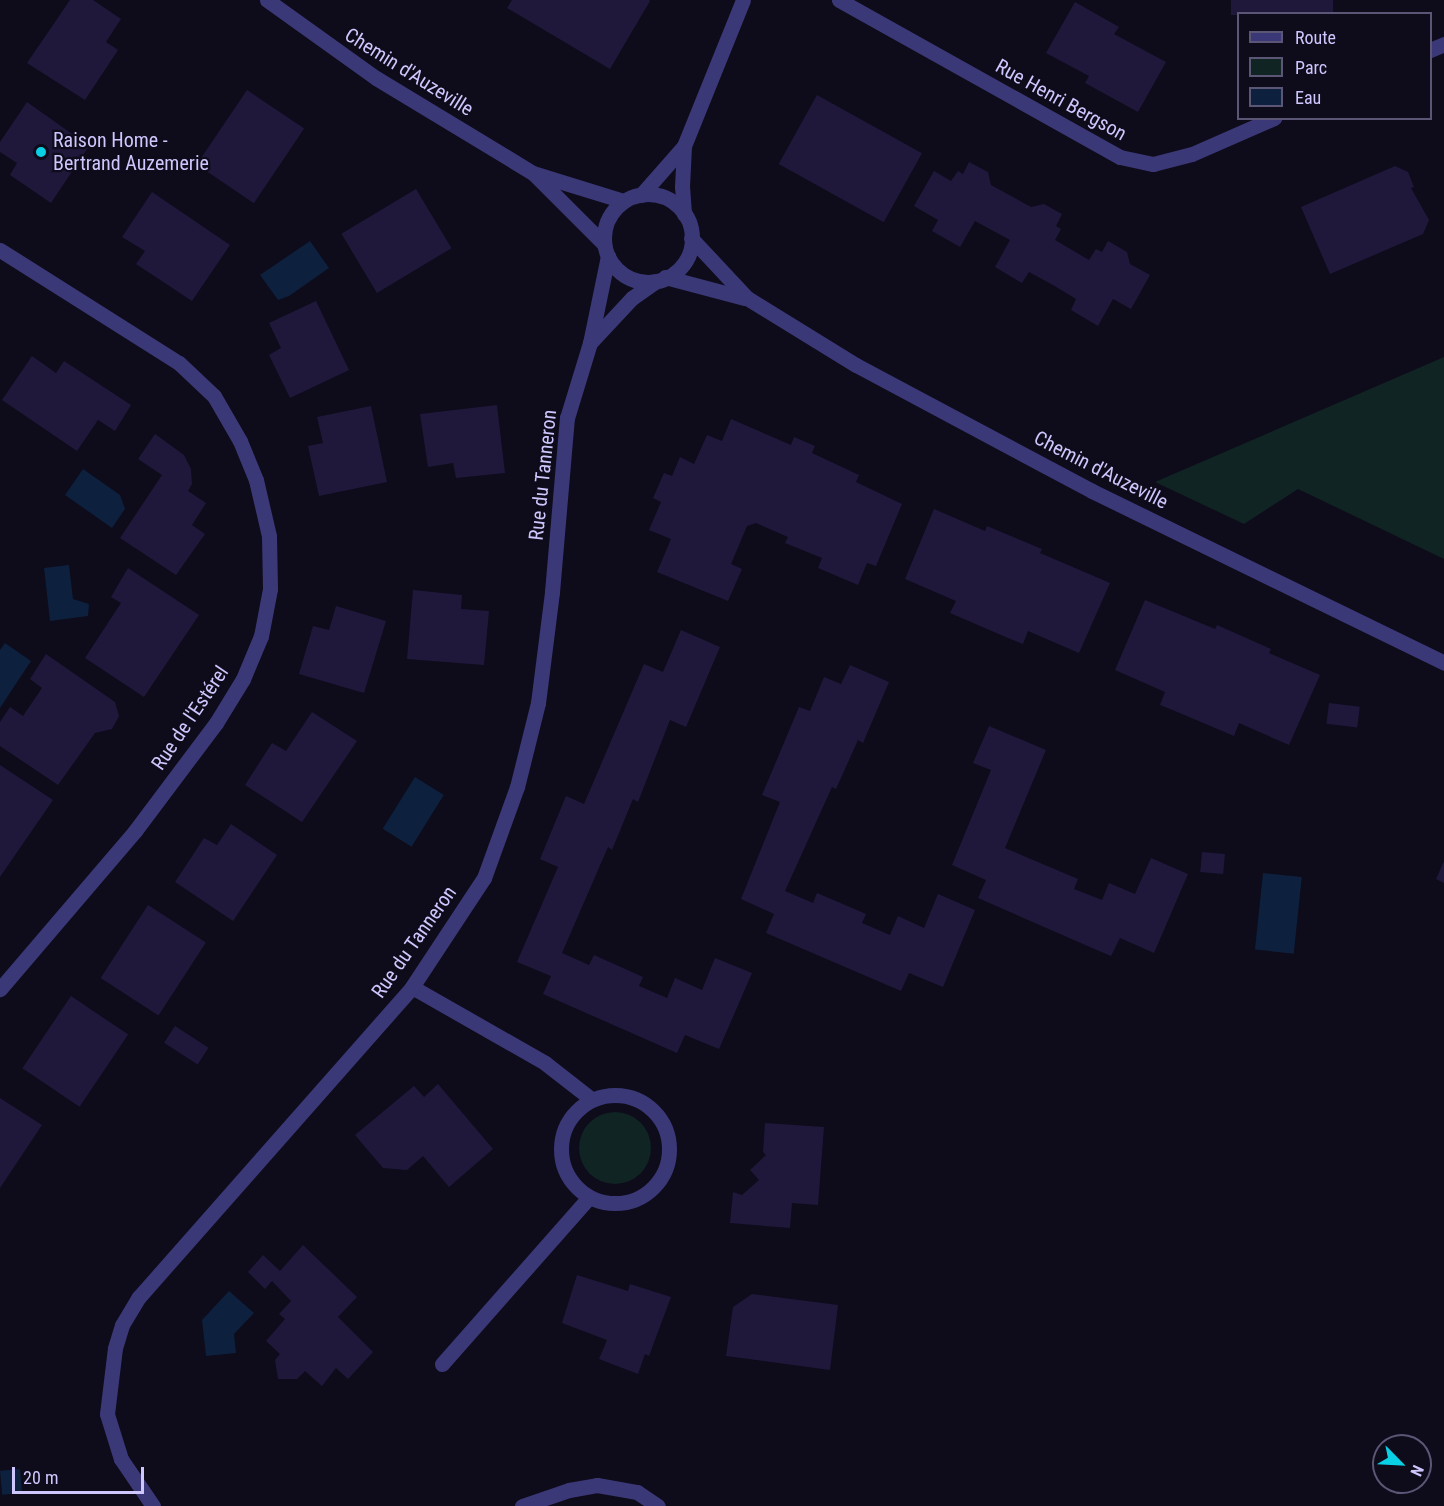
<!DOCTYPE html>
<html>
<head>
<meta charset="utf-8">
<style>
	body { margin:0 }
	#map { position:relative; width:1444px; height:1506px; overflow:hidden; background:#0e0b1b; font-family:"Roboto Condensed",sans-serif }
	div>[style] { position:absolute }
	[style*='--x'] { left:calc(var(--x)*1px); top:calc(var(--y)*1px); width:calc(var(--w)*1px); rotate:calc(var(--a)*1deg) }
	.green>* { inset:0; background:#0f2423 }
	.round { border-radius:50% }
	.water>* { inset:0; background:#0d203d; transform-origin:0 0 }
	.building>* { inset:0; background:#1f183b; transform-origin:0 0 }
	.minor>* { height:15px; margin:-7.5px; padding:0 7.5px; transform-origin:7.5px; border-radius:7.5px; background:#3b3878 }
	.minor>.ring { margin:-7.5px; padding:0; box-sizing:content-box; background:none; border:15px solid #3b3878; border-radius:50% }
	.dots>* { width:16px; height:16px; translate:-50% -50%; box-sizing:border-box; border:3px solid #0e0b1b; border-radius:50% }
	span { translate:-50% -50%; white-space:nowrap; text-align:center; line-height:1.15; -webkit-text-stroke:4.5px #0e0b1b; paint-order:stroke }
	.street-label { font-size:20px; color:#cec7fd }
	.poi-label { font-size:20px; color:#cec7fd }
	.left { translate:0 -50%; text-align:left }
	.legend { position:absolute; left:1237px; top:12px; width:195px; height:108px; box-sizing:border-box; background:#0e0b1b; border:2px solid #5b5675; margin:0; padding:8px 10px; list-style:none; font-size:18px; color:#cec7fd }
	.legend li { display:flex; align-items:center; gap:12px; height:30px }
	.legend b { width:30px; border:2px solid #5b5675 }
	.north { position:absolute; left:1372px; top:1434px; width:60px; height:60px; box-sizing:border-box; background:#0e0b1b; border:2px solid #5b5675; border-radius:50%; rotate:114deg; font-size:16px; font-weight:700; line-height:24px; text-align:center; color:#cec7fd }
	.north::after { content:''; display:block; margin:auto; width:21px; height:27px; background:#0ad0e6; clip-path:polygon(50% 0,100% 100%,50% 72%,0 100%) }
	.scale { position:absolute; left:12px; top:1467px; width:132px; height:27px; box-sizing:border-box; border:3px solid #cec7fd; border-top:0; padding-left:8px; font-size:18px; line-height:21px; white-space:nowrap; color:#cec7fd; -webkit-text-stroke:4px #0e0b1b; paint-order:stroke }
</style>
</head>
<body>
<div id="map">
	<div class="green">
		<div style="clip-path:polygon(1444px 357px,1444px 559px,1298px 489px,1244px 524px,1155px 482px)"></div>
		<div class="round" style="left:579px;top:1112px;width:72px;height:72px"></div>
	</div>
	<div class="water">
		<div style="clip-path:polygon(310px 241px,329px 268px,289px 296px,278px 300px,260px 275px)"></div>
		<div style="clip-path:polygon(83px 469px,120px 495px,125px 509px,112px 528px,65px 495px)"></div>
		<div style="clip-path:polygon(69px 565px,73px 599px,89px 604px,88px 616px,50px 621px,44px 568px)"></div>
		<div style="clip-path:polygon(5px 643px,31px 661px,0 708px,0 650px)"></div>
		<div style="left:415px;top:777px;width:34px;height:61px;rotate:32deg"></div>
		<div style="left:1263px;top:873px;width:39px;height:77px;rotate:6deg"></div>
		<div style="clip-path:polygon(229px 1291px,254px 1313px,234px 1334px,236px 1353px,206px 1356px,202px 1320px)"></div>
		<div style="left:20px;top:1469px;width:24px;height:20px;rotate:85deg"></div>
	</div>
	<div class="building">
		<div style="clip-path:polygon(70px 0,93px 0,121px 19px,106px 42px,118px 50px,85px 100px,27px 63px)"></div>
		<div style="clip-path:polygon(512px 0,649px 0,650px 1px,610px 69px,507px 8px)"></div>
		<div style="left:1231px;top:0;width:102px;height:15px"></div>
		<div style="clip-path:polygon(1075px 2px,1119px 27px,1114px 34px,1166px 62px,1138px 112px,1085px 83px,1089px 76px,1046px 53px)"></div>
		<div style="left:247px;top:90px;width:69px;height:90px;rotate:34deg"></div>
		<div style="left:817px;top:95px;width:120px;height:79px;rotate:29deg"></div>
		<div style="clip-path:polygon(27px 102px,89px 146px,51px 203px,10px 175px,17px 163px,0 152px,0 142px)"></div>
		<div style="clip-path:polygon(969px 162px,988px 172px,991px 185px,1031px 207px,1044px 204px,1062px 214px,1056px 226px,1061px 229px,1055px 240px,1089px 260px,1096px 249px,1102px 252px,1108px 241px,1127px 252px,1130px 264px,1150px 275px,1131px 309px,1113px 299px,1098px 326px,1071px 310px,1076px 299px,1053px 285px,1029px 272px,1022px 283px,995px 267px,1010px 240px,975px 221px,960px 247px,932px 231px,938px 220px,914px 206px,934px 171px,951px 181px,958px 171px,963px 174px)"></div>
		<div style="clip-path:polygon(1395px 166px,1408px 172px,1414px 187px,1411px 188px,1429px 220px,1423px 234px,1330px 274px,1301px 207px)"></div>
		<div style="left:416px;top:189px;width:69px;height:87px;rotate:59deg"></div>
		<div style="clip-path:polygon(152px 192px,230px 245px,192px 301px,136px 264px,145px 251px,122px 237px)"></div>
		<div style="clip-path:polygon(316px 301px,349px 370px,290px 398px,269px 355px,281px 348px,269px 323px)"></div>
		<div style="clip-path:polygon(32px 356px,56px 373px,64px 361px,131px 405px,115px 431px,98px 420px,77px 451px,2px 400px)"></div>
		<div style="clip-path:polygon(497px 405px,505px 473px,456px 478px,453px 463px,428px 467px,420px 414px)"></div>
		<div style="clip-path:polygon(371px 406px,387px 482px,319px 496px,308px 446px,323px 443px,317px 417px)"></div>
		<div style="clip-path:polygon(731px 419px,791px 445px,794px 437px,815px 446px,812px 453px,859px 475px,856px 482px,902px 504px,876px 566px,867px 563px,858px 585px,818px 568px,822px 558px,785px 543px,788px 537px,756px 523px,747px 526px,731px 564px,742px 569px,728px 601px,657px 572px,671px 539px,649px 530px,661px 502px,653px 498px,664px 473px,672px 476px,680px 457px,694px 464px,707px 435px,722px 441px)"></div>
		<div style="clip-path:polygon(155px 434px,184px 455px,191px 469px,192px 484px,188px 491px,206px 503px,192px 525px,205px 534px,176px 575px,120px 538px,162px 475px,138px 459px)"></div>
		<div style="clip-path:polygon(934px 509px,985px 531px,987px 526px,1042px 549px,1040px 553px,1110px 583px,1079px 653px,1028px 631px,1023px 644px,1008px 638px,950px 613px,956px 601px,905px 579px)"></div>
		<div style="clip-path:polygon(128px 568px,199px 615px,144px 697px,85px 658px,121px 603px,111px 597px)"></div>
		<div style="clip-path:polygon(413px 590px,462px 595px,461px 609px,489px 611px,484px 665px,407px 659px)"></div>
		<div style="clip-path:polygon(1145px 600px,1215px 629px,1217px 625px,1271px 649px,1269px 653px,1320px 675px,1289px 745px,1239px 723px,1234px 736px,1175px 711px,1160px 705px,1165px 692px,1115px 670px)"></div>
		<div style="clip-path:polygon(336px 606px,386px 621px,364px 693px,299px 674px,313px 626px,329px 630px)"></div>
		<div style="clip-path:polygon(681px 630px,720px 647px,686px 727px,670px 720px,638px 802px,633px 799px,612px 850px,608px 847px,562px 953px,589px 965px,594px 955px,643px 977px,639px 986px,667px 998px,675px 978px,702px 990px,715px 958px,752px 973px,719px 1049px,685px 1035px,677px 1053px,543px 994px,551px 976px,517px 962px,558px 867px,540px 859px,566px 796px,584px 804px,644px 664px,663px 672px)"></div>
		<div style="clip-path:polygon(46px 654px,115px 702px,119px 716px,112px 729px,95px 733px,58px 785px,0 746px,0 722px,10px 707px,23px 716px,42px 688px,30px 679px)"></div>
		<div style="clip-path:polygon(850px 665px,889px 682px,863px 743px,858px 740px,836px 789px,832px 787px,785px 891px,813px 903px,817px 893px,866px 914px,862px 923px,890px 935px,898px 916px,924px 928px,938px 894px,975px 910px,943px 987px,909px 973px,901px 991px,766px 933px,774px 914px,741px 899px,780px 802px,762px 795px,799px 707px,810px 711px,824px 677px,841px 684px)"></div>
		<div style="left:1329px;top:703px;width:31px;height:21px;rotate:7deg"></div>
		<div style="clip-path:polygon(312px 712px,357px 741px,302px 822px,245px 785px,272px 743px,286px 751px)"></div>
		<div style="clip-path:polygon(989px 726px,1046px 750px,1005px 848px,1078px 879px,1074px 889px,1102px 900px,1109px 883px,1135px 894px,1151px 858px,1188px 874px,1154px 953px,1120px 938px,1111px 956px,1083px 944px,978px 898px,986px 880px,952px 865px,991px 770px,973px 763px)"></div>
		<div style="clip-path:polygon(0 765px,53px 800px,0 877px)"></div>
		<div style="clip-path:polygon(231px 824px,277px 855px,233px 921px,175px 882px,204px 838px,217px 845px)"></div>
		<div style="left:1202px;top:852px;width:23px;height:20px;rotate:5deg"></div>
		<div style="clip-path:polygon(1444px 861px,1444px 883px,1436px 879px)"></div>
		<div style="left:148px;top:905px;width:69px;height:87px;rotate:33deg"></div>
		<div style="left:71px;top:996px;width:69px;height:87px;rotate:34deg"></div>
		<div style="left:175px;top:1026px;width:40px;height:20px;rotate:33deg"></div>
		<div style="clip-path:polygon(438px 1084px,493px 1149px,449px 1187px,423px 1156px,407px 1170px,383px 1168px,355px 1135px,414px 1086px,424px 1097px)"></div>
		<div style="clip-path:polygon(0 1098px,42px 1125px,0 1188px)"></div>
		<div style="clip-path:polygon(765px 1123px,824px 1127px,818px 1205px,792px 1203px,790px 1228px,730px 1223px,733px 1192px,742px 1195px,759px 1180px,750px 1170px,766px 1155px,763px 1152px)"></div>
		<div style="clip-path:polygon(303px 1245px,357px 1297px,338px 1317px,373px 1352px,348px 1379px,336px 1368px,322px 1386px,305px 1371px,297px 1379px,278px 1379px,275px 1360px,280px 1354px,266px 1341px,285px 1319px,279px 1314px,291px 1301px,272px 1281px,265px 1289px,248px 1272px,263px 1255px,280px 1271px)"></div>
		<div style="clip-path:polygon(577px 1275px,628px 1291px,630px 1284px,671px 1297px,649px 1356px,645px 1354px,638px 1374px,599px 1359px,607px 1340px,562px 1323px)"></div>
		<div style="clip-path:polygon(752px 1294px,838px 1305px,830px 1370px,726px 1356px,733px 1307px)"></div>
	</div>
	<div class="minor">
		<div style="--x:267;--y:0;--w:134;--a:35.6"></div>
		<div style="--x:376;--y:78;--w:184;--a:31.2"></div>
		<div style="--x:533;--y:173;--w:100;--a:45"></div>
		<div style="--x:839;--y:0;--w:322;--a:29.2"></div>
		<div style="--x:1120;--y:157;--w:34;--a:12"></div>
		<div style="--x:1153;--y:164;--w:40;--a:-14.4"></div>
		<div style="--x:1192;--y:154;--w:90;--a:-23.7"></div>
		<div style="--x:1430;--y:50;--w:15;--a:-23"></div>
		<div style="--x:536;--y:174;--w:92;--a:17.1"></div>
		<div class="ring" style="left:604px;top:194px;width:73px;height:73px"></div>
		<div style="--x:641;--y:195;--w:65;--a:-48.7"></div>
		<div style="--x:684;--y:214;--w:27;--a:-94"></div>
		<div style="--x:682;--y:187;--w:41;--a:-87.2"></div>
		<div style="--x:684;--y:146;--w:157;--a:-68"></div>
		<div style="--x:691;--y:238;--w:82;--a:47"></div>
		<div style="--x:747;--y:298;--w:128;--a:31.6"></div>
		<div style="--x:856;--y:365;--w:268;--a:28.1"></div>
		<div style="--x:1092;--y:491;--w:392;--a:26"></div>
		<div style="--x:0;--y:250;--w:212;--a:32.3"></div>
		<div style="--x:179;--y:363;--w:48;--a:43.3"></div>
		<div style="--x:214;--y:396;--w:52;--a:60"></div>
		<div style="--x:240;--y:441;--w:42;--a:67.7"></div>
		<div style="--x:256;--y:480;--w:57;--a:76.9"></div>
		<div style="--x:269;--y:536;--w:53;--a:88.9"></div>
		<div style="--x:270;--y:589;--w:48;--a:100.8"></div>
		<div style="--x:261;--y:636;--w:47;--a:112.7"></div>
		<div style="--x:243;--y:679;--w:52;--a:121.5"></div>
		<div style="--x:216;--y:723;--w:135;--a:126.9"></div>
		<div style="--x:135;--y:831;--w:208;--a:130.5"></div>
		<div style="--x:665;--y:277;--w:82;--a:14.9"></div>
		<div style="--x:590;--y:343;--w:62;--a:-47"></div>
		<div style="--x:632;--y:298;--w:29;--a:-35"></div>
		<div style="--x:412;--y:987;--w:153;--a:29.7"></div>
		<div style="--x:545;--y:1063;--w:58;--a:38"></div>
		<div class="ring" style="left:561px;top:1095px;width:93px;height:93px"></div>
		<div style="--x:442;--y:1364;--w:222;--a:-48.6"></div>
		<div style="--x:153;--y:1506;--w:57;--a:-124.2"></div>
		<div style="--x:121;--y:1459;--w:47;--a:-107.3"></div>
		<div style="--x:107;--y:1414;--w:66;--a:-83.1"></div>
		<div style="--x:115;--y:1348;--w:24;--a:-73"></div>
		<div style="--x:122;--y:1325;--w:33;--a:-59"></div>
		<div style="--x:139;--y:1297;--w:413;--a:-48.6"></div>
		<div style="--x:412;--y:987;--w:131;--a:-56.6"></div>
		<div style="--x:484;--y:878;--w:97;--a:-70.1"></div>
		<div style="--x:517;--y:787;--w:87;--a:-76"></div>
		<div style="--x:538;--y:703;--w:112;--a:-82.8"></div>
		<div style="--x:552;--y:592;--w:175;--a:-85.1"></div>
		<div style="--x:567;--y:418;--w:78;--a:-73"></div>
		<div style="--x:590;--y:343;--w:89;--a:-78.3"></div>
		<div style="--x:522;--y:1506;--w:50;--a:-18.8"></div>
		<div style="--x:569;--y:1490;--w:28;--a:-10"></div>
		<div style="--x:597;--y:1485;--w:41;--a:9.9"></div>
		<div style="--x:637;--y:1492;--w:25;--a:34"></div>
	</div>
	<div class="dots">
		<div style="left:41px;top:152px;background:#0ad0e6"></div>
	</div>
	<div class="street-label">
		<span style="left:409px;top:72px;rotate:32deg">Chemin d'Auzeville</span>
		<span style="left:1061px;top:100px;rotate:29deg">Rue Henri Bergson</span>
		<span style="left:1101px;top:470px;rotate:27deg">Chemin d'Auzeville</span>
		<span style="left:543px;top:475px;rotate:-84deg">Rue du Tanneron</span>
		<span style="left:190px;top:718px;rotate:-56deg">Rue de l'Estérel</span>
		<span style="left:414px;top:942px;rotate:-55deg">Rue du Tanneron</span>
	</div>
	<div class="poi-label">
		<span class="left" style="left:53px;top:152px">Raison Home -<br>Bertrand Auzemerie</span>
	</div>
	<ul class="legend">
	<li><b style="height:8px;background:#3b3878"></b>Route</li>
	<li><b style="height:16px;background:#0f2423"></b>Parc</li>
	<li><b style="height:16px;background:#0d203d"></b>Eau</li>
	</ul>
	<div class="north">N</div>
	<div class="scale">20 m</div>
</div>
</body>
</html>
